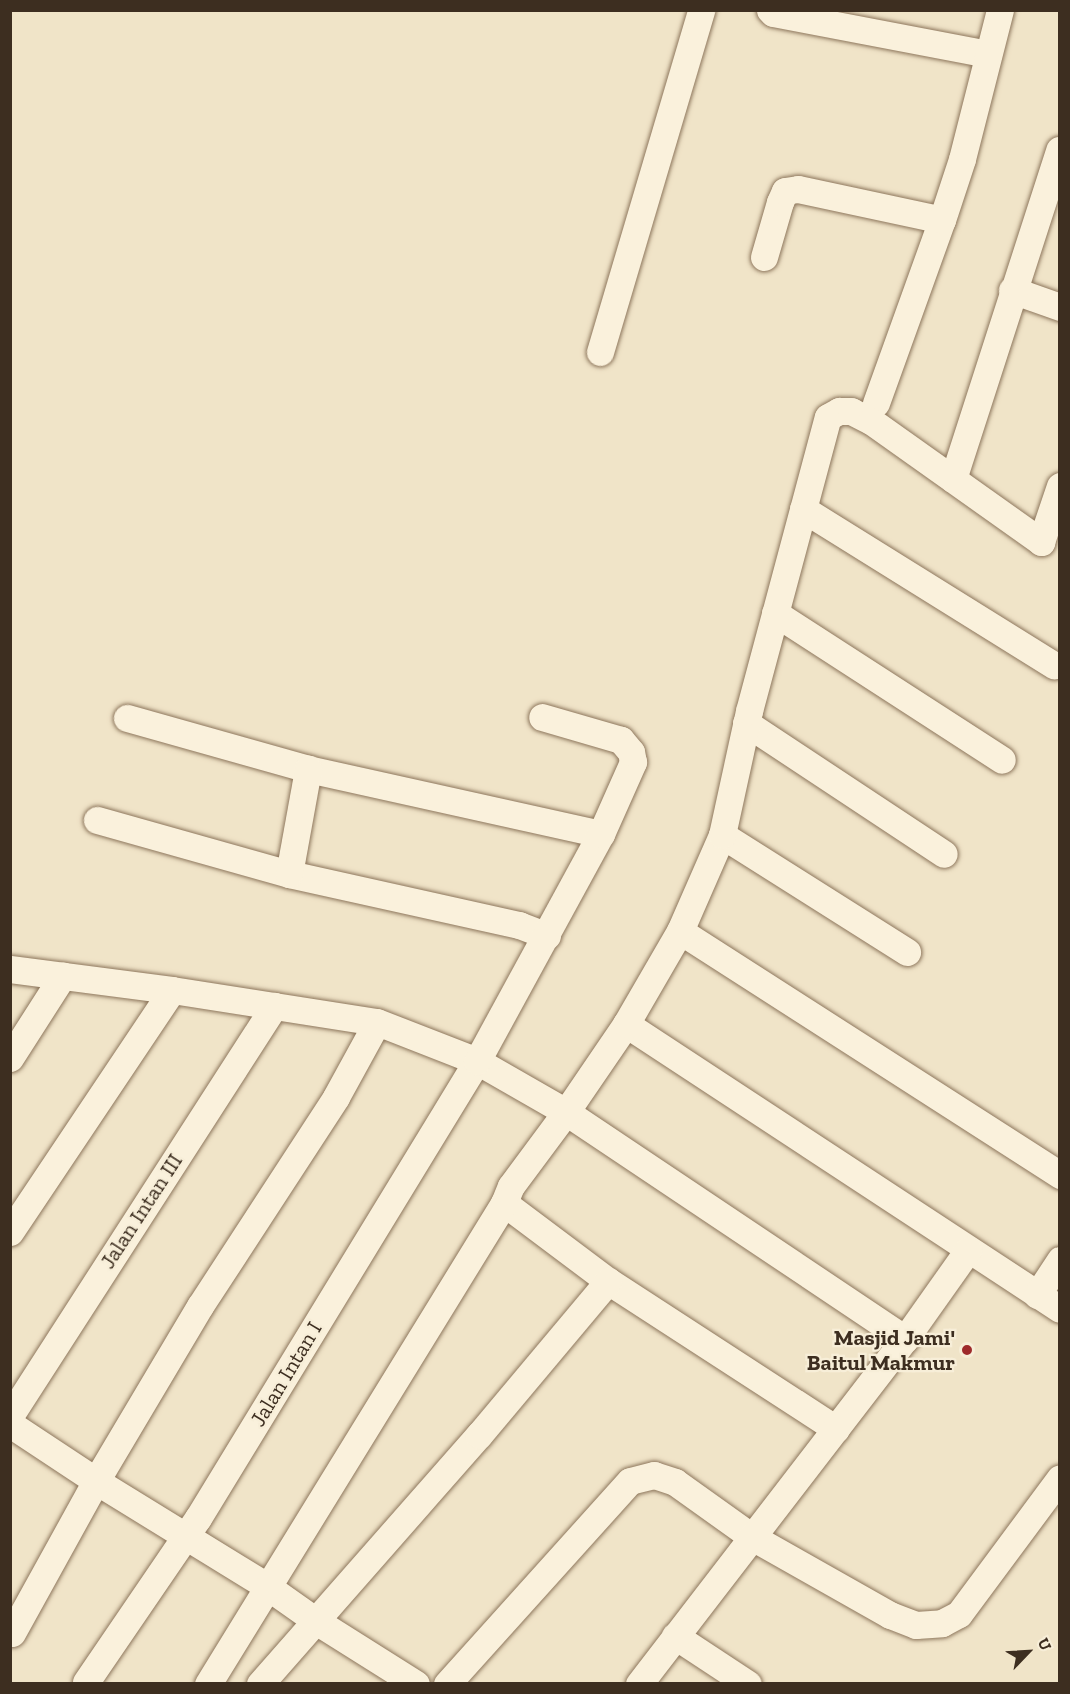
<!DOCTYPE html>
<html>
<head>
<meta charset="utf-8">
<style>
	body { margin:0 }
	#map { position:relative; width:1070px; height:1694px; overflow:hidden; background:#f0e4c8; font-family:"Zilla Slab",serif }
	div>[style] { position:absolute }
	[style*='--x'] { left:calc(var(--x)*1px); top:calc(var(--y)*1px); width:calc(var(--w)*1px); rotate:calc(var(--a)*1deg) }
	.roads { filter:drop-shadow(0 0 2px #8d765c) drop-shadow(0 0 2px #8d765c) }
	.street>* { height:27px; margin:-13.5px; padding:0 13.5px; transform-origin:13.5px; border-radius:13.5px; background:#faf1dc }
	.dots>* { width:16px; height:16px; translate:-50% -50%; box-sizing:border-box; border:3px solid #f7eed8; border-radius:50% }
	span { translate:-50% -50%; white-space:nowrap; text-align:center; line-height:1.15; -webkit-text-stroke:4.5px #f7eed8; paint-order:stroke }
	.street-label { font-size:22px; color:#3d2e20 }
	.poi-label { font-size:22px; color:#3d2e20; font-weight:700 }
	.right { translate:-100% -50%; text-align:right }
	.frame { position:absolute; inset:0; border:12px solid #3d2e20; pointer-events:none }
	.north { position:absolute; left:998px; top:1622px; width:60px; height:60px; -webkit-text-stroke:4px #f7eed8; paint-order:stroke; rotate:65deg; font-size:16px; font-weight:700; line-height:24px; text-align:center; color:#3d2e20 }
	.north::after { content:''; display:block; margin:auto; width:21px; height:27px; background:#3d2e20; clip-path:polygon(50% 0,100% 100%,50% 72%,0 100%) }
</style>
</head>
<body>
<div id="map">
	<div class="roads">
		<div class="street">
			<div style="--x:770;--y:10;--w:4;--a:45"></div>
			<div style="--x:773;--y:13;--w:219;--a:10.8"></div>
			<div style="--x:764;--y:257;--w:57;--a:-73.8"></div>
			<div style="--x:780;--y:202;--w:12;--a:-66"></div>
			<div style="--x:785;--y:191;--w:13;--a:-9"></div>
			<div style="--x:798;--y:189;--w:147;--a:12.1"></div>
			<div style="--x:1012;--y:290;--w:51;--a:19.5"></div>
			<div style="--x:600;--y:352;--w:357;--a:-73.5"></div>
			<div style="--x:876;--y:403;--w:195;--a:-70.2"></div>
			<div style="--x:942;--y:220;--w:64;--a:-71.8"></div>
			<div style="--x:962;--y:159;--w:154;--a:-75.7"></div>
			<div style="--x:953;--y:479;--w:346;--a:-72.1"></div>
			<div style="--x:803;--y:509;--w:296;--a:31.9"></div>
			<div style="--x:775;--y:613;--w:270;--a:32.9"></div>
			<div style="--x:127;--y:718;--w:188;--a:15.7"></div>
			<div style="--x:308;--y:769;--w:300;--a:12.5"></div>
			<div style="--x:746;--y:723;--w:237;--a:33.5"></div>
			<div style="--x:97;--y:820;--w:199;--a:15.7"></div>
			<div style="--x:289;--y:874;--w:236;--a:12.5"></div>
			<div style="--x:519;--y:925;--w:30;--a:21"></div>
			<div style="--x:722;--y:835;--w:219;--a:32.3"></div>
			<div style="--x:289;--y:874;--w:107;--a:-79.7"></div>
			<div style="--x:680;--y:931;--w:452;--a:32.7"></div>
			<div style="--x:10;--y:969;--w:163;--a:7.4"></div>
			<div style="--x:172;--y:990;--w:207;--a:8.9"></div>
			<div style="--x:377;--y:1022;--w:107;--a:21.3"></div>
			<div style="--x:477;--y:1061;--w:103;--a:29.8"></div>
			<div style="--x:566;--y:1112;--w:408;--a:33.8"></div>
			<div style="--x:626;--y:1024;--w:519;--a:33.29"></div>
			<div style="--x:10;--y:1058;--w:98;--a:-57.4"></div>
			<div style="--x:10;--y:1232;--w:291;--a:-56.2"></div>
			<div style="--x:1037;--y:1295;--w:42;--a:-56.7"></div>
			<div style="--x:10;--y:1416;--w:488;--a:-57.2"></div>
			<div style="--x:10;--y:1424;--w:103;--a:33.5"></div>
			<div style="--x:96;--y:1481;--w:202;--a:31.6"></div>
			<div style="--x:268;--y:1587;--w:59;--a:35.3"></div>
			<div style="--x:316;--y:1621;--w:118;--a:32.2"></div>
			<div style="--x:836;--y:1429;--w:272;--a:-147"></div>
			<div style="--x:608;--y:1281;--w:130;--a:-143.1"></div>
			<div style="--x:504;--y:1203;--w:18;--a:-68"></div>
			<div style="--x:511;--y:1186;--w:92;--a:-53.4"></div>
			<div style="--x:566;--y:1112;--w:107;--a:-55.7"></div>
			<div style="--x:626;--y:1024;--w:108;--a:-59.9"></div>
			<div style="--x:680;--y:931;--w:105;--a:-66.4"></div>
			<div style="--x:722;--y:835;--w:127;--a:-77.7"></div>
			<div style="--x:749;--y:711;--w:304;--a:-75"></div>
			<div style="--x:828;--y:417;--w:13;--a:-29"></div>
			<div style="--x:839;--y:411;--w:12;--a:0"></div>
			<div style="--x:851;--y:411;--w:22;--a:27"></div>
			<div style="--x:871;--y:421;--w:209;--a:35.4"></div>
			<div style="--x:1041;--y:542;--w:59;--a:-71.3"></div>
			<div style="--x:12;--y:1633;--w:174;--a:-61.1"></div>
			<div style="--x:96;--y:1481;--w:204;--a:-59.3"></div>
			<div style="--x:200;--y:1306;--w:249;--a:-56.9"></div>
			<div style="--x:336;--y:1097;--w:85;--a:-61.3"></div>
			<div style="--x:675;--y:1636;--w:87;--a:33.3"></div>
			<div style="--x:86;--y:1682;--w:199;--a:-55.7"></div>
			<div style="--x:198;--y:1518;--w:535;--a:-58.6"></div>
			<div style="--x:477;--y:1061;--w:259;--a:-61.4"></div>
			<div style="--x:601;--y:834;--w:79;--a:-66"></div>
			<div style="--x:633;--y:762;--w:10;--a:-101"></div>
			<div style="--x:631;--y:752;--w:16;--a:-130"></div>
			<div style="--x:621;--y:740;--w:82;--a:-163.8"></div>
			<div style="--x:208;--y:1684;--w:565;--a:-58.39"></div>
			<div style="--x:260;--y:1684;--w:332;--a:-48.7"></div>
			<div style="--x:479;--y:1435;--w:201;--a:-50"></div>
			<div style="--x:447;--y:1684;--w:273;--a:-48"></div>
			<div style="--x:630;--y:1481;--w:25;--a:-14"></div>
			<div style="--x:654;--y:1475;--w:22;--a:18"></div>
			<div style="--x:675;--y:1482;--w:95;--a:35.5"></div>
			<div style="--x:752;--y:1537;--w:159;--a:29.5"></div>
			<div style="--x:890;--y:1615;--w:28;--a:21"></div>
			<div style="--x:916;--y:1625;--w:26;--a:-4"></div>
			<div style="--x:942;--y:1623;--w:19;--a:-28"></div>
			<div style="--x:959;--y:1614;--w:169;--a:-53.4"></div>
			<div style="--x:639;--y:1684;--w:436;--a:-52.4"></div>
			<div style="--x:905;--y:1339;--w:109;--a:-54.7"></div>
		</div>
	</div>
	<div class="dots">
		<div style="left:967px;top:1350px;background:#9e2a2b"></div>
	</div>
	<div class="street-label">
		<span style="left:141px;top:1211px;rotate:-57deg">Jalan Intan III</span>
		<span style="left:286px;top:1374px;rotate:-59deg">Jalan Intan I</span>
	</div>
	<div class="poi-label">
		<span class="right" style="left:955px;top:1350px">Masjid Jami'<br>Baitul Makmur</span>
	</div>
	<div class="frame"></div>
	<div class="north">U</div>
</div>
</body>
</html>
